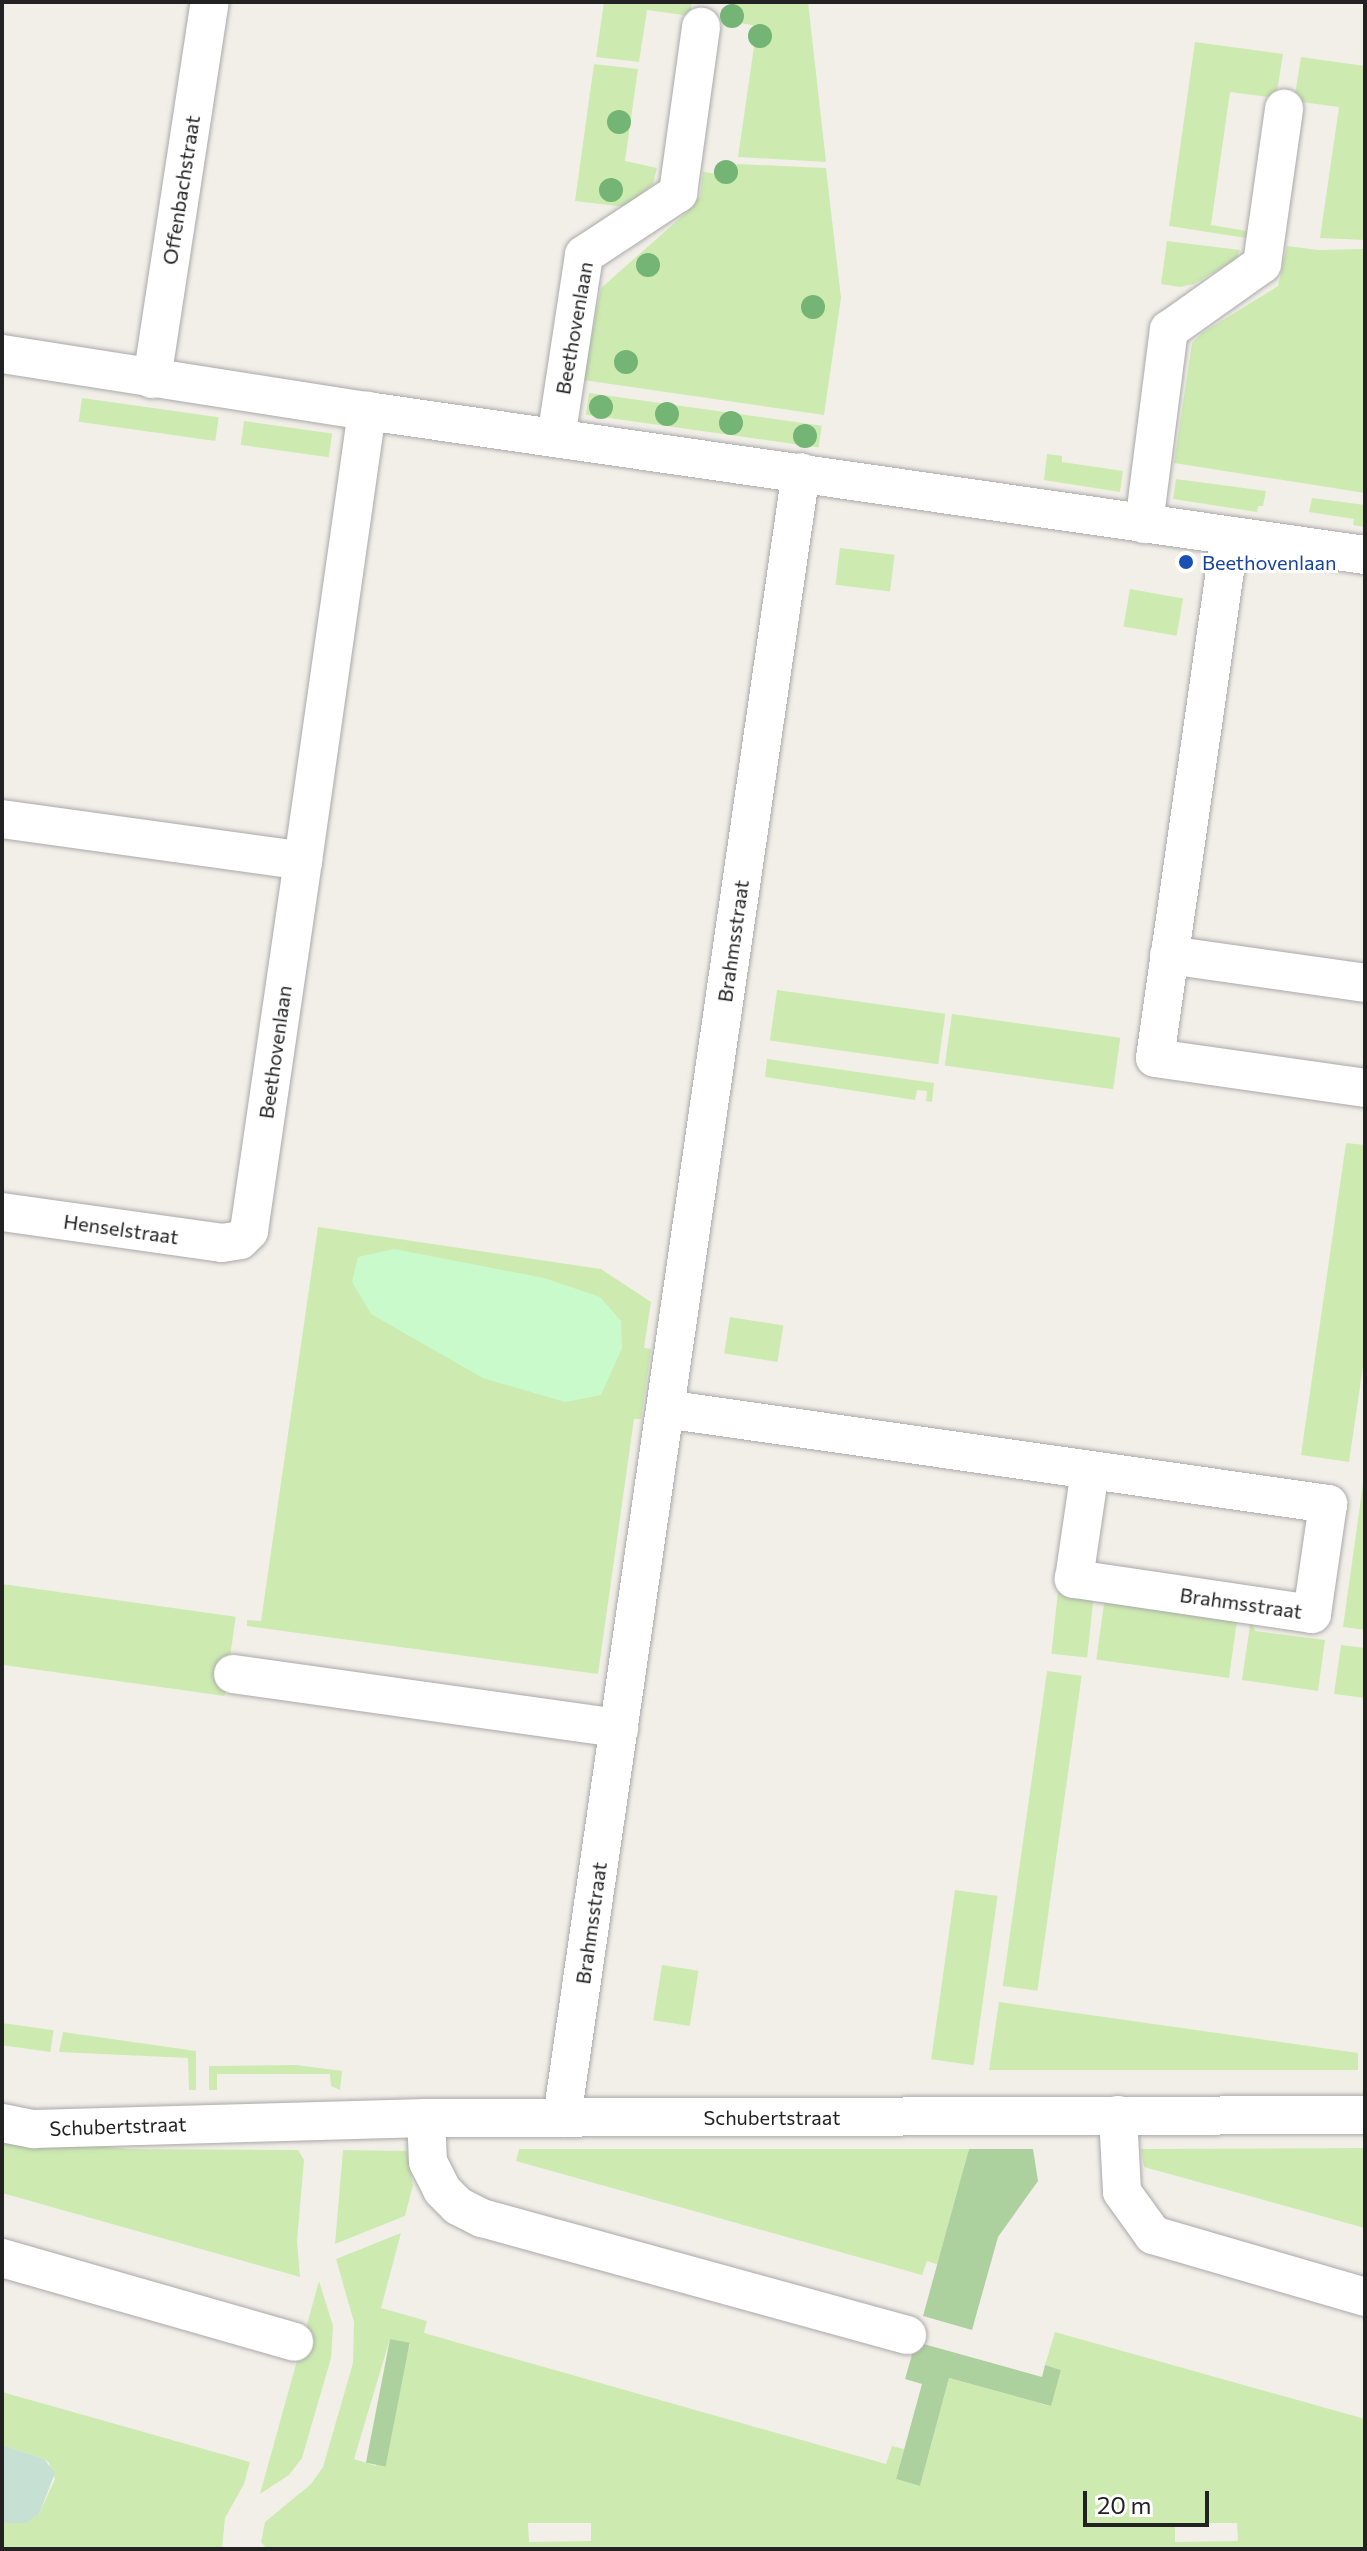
<!DOCTYPE html>
<html>
<head>
<meta charset="utf-8">
<style>
	body { margin:0 }
	#map { position:relative; width:1367px; height:2551px; overflow:hidden; background:#f2efe9; font-family:Commissioner,sans-serif }
	div>[style] { position:absolute }
	[style*='--x'] { left:calc(var(--x)*1px); top:calc(var(--y)*1px); width:calc(var(--w)*1px); rotate:calc(var(--a)*1deg) }
	.grass>* { inset:0; background:#cdebb0; transform-origin:0 0 }
	.forest>* { inset:0; background:#add19e; transform-origin:0 0 }
	.wetland>* { inset:0; background:#c6e0d4 }
	.park>* { inset:0; background:#c8facc }
	.roads { filter:drop-shadow(0 0 2px #a9a9a9) drop-shadow(0 0 2px #a9a9a9) }
	.street>* { height:38px; margin:-19px; padding:0 19px; transform-origin:19px; border-radius:19px; background:#fff }
	.trees>* { width:24px; height:24px; margin:-12px; border-radius:50%; background:#74b475 }
	.dots>* { width:22px; height:22px; translate:-50% -50%; box-sizing:border-box; border:4px solid #fff; border-radius:50% }
	span { translate:-50% -50%; white-space:nowrap; text-align:center; line-height:1.15; -webkit-text-stroke:6px #fff; paint-order:stroke }
	.street-label { font-size:20px; color:#222 }
	.transit-label { font-size:20px; color:#164399 }
	.left { translate:0 -50%; text-align:left }
	.frame { position:absolute; inset:0; border:4px solid #222; pointer-events:none }
	.scale { position:absolute; left:1083px; top:2491px; width:126px; height:36px; box-sizing:border-box; border:4px solid #222; border-top:0; padding-left:10px; font-size:24px; line-height:28px; white-space:nowrap; color:#222; -webkit-text-stroke:6px #fff; paint-order:stroke }
</style>
</head>
<body>
<div id="map">
	<div class="grass">
		<div style="clip-path:polygon(604px 2px,692px 2px,690px 16px,647px 10px,639px 62px,596px 57px)"></div>
		<div style="clip-path:polygon(731px 2px,808px 2px,826px 162px,738px 157px,757px 26px,728px 21px)"></div>
		<div style="clip-path:polygon(1195px 42px,1283px 54px,1276px 98px,1230px 92px,1211px 225px,1247px 231px,1246px 238px,1169px 226px)"></div>
		<div style="clip-path:polygon(1301px 57px,1365px 66px,1365px 240px,1320px 238px,1339px 107px,1294px 101px)"></div>
		<div style="clip-path:polygon(594px 64px,638px 69px,625px 161px,657px 168px,653px 184px,626px 207px,575px 201px)"></div>
		<div style="clip-path:polygon(737px 164px,826px 168px,841px 298px,824px 415px,583px 380px,601px 288px,687px 212px,695px 198px,700px 198px,703px 172px,735px 176px)"></div>
		<div style="clip-path:polygon(1167px 241px,1240px 250px,1236px 259px,1194px 284px,1180px 287px,1161px 284px)"></div>
		<div style="clip-path:polygon(1287px 246px,1318px 250px,1365px 249px,1365px 493px,1174px 463px,1192px 343px,1202px 333px,1278px 286px)"></div>
		<div style="left:589px;top:393px;width:235px;height:22px;rotate:8deg"></div>
		<div style="left:82px;top:398px;width:138px;height:24px;rotate:8deg"></div>
		<div style="left:244px;top:421px;width:89px;height:24px;rotate:8deg"></div>
		<div style="clip-path:polygon(1047px 454px,1062px 456px,1062px 462px,1123px 471px,1120px 492px,1044px 480px)"></div>
		<div style="clip-path:polygon(1176px 479px,1266px 491px,1263px 506px,1258px 506px,1257px 512px,1173px 499px)"></div>
		<div style="clip-path:polygon(1312px 498px,1365px 505px,1365px 527px,1353px 525px,1354px 519px,1309px 512px)"></div>
		<div style="left:840px;top:548px;width:55px;height:37px;rotate:7deg"></div>
		<div style="left:1130px;top:589px;width:54px;height:38px;rotate:10deg"></div>
		<div style="left:777px;top:990px;width:170px;height:51px;rotate:8deg"></div>
		<div style="left:952px;top:1014px;width:170px;height:52px;rotate:8deg"></div>
		<div style="clip-path:polygon(767px 1059px,934px 1083px,932px 1102px,926px 1101px,927px 1091px,917px 1090px,915px 1100px,765px 1077px)"></div>
		<div style="clip-path:polygon(1346px 1143px,1365px 1145px,1365px 1353px,1349px 1462px,1301px 1455px)"></div>
		<div style="clip-path:polygon(318px 1227px,601px 1269px,651px 1302px,644px 1348px,651px 1349px,641px 1419px,634px 1419px,598px 1674px,247px 1626px,247px 1620px,261px 1621px)"></div>
		<div style="left:730px;top:1317px;width:54px;height:37px;rotate:9deg"></div>
		<div style="clip-path:polygon(1364px 1477px,1365px 1477px,1365px 1630px,1343px 1627px)"></div>
		<div style="left:2px;top:1584px;width:236px;height:80px;rotate:8deg"></div>
		<div style="left:1058px;top:1591px;width:36px;height:63px;rotate:6deg"></div>
		<div style="left:1105px;top:1597px;width:134px;height:63px;rotate:8deg"></div>
		<div style="clip-path:polygon(1251px 1618px,1255px 1631px,1325px 1640px,1318px 1691px,1242px 1680px)"></div>
		<div style="clip-path:polygon(1341px 1645px,1365px 1648px,1365px 1698px,1334px 1694px)"></div>
		<div style="left:1047px;top:1671px;width:35px;height:318px;rotate:8deg"></div>
		<div style="left:955px;top:1890px;width:43px;height:171px;rotate:8deg"></div>
		<div style="left:662px;top:1965px;width:37px;height:56px;rotate:9deg"></div>
		<div style="clip-path:polygon(999px 2002px,1358px 2053px,1358px 2070px,989px 2070px)"></div>
		<div style="left:2px;top:2023px;width:52px;height:22px;rotate:8deg"></div>
		<div style="clip-path:polygon(63px 2032px,196px 2051px,196px 2090px,189px 2090px,188px 2058px,59px 2052px)"></div>
		<div style="clip-path:polygon(296px 2065px,342px 2071px,340px 2090px,331px 2086px,330px 2074px,217px 2074px,217px 2090px,209px 2090px,209px 2066px)"></div>
		<div style="clip-path:polygon(2px 2137px,128px 2149px,298px 2150px,304px 2160px,297px 2241px,300px 2277px,2px 2193px)"></div>
		<div style="clip-path:polygon(1365px 2148px,1365px 2228px,1144px 2167px,1141px 2149px)"></div>
		<div style="clip-path:polygon(519px 2149px,969px 2149px,939px 2265px,927px 2261px,922px 2275px,516px 2161px)"></div>
		<div style="clip-path:polygon(343px 2150px,407px 2151px,413px 2185px,405px 2216px,335px 2244px)"></div>
		<div style="clip-path:polygon(evenodd,401px 2233px,381px 2308px,427px 2321px,424px 2333px,886px 2464px,892px 2446px,904px 2449px,896px 2479px,920px 2486px,949px 2378px,1050px 2406px,1061px 2370px,1045px 2365px,1055px 2332px,1365px 2419px,1365px 2549px,266px 2548px,261px 2542px,265px 2522px,311px 2484px,323px 2467px,353px 2363px,354px 2322px,336px 2259px,401px 2233px,390px 2339px,410px 2344px,376px 2466px,354px 2459px,390px 2339px,401px 2233px,528px 2523px,591px 2523px,591px 2541px,529px 2542px,528px 2523px,401px 2233px,1175px 2523px,1237px 2523px,1238px 2541px,1175px 2542px,1175px 2523px)"></div>
		<div style="clip-path:polygon(319px 2281px,333px 2326px,331px 2358px,302px 2458px,289px 2475px,260px 2494px)"></div>
		<div style="clip-path:polygon(2px 2392px,250px 2462px,244px 2484px,225px 2518px,222px 2549px,2px 2549px,2px 2523px,27px 2523px,39px 2514px,55px 2479px,49px 2463px,44px 2459px,2px 2445px)"></div>
	</div>
	<div class="forest">
		<div style="clip-path:polygon(969px 2149px,1033px 2149px,1038px 2181px,998px 2237px,972px 2330px,923px 2316px)"></div>
		<div style="left:390px;top:2339px;width:20px;height:126px;rotate:11deg"></div>
		<div style="clip-path:polygon(920px 2343px,1042px 2377px,1045px 2365px,1061px 2370px,1051px 2406px,949px 2378px,920px 2486px,896px 2479px,922px 2384px,905px 2379px,915px 2344px)"></div>
	</div>
	<div class="wetland">
		<div style="clip-path:polygon(2px 2445px,44px 2459px,55px 2473px,39px 2514px,27px 2523px,2px 2523px)"></div>
	</div>
	<div class="park">
		<div style="clip-path:polygon(394px 1249px,544px 1278px,600px 1297px,621px 1321px,622px 1348px,601px 1395px,565px 1402px,483px 1378px,371px 1314px,352px 1282px,358px 1257px)"></div>
	</div>
	<div class="roads">
		<div class="street">
			<div style="--x:2;--y:354;--w:369;--a:8.9"></div>
			<div style="--x:367;--y:411;--w:1008;--a:8.21"></div>
			<div style="--x:152;--y:379;--w:381;--a:-81.3"></div>
			<div style="--x:556;--y:438;--w:185;--a:-81.3"></div>
			<div style="--x:584;--y:255;--w:113;--a:-33.4"></div>
			<div style="--x:678;--y:193;--w:168;--a:-82.1"></div>
			<div style="--x:1144;--y:524;--w:196;--a:-82.7"></div>
			<div style="--x:1169;--y:330;--w:114;--a:-35.4"></div>
			<div style="--x:1262;--y:264;--w:157;--a:-81.9"></div>
			<div style="--x:1230;--y:536;--w:527;--a:98.18"></div>
			<div style="--x:1155;--y:1058;--w:212;--a:8.1"></div>
			<div style="--x:2;--y:819;--w:304;--a:7.9"></div>
			<div style="--x:303;--y:861;--w:455;--a:-81.9"></div>
			<div style="--x:1169;--y:955;--w:198;--a:8.1"></div>
			<div style="--x:2;--y:1212;--w:222;--a:8"></div>
			<div style="--x:222;--y:1243;--w:18;--a:-9"></div>
			<div style="--x:240;--y:1240;--w:13;--a:-45"></div>
			<div style="--x:249;--y:1231;--w:374;--a:-81.7"></div>
			<div style="--x:665;--y:1409;--w:670;--a:8.15"></div>
			<div style="--x:1328;--y:1504;--w:111;--a:98.3"></div>
			<div style="--x:1312;--y:1614;--w:241;--a:-171.6"></div>
			<div style="--x:1074;--y:1579;--w:110;--a:-81.6"></div>
			<div style="--x:233;--y:1674;--w:390;--a:8"></div>
			<div style="--x:1118;--y:2115;--w:77;--a:87"></div>
			<div style="--x:1122;--y:2192;--w:53;--a:54.2"></div>
			<div style="--x:1153;--y:2235;--w:221;--a:16.3"></div>
			<div style="--x:426;--y:2118;--w:44;--a:87.4"></div>
			<div style="--x:428;--y:2162;--w:31;--a:63"></div>
			<div style="--x:442;--y:2190;--w:23;--a:45"></div>
			<div style="--x:458;--y:2206;--w:27;--a:27"></div>
			<div style="--x:482;--y:2218;--w:441;--a:15.4"></div>
			<div style="--x:562;--y:2118;--w:1663;--a:-81.74"></div>
			<div style="--x:2;--y:2123;--w:33;--a:11"></div>
			<div style="--x:34;--y:2129;--w:392;--a:-1.6"></div>
			<div style="--x:426;--y:2118;--w:939;--a:-0.18"></div>
			<div style="--x:2;--y:2258;--w:304;--a:16"></div>
		</div>
	</div>
	<div class="trees">
		<div style="left:732px;top:16px"></div>
		<div style="left:760px;top:36px"></div>
		<div style="left:619px;top:122px"></div>
		<div style="left:726px;top:172px"></div>
		<div style="left:611px;top:190px"></div>
		<div style="left:648px;top:265px"></div>
		<div style="left:813px;top:307px"></div>
		<div style="left:626px;top:362px"></div>
		<div style="left:601px;top:407px"></div>
		<div style="left:667px;top:414px"></div>
		<div style="left:731px;top:423px"></div>
		<div style="left:805px;top:436px"></div>
	</div>
	<div class="dots">
		<div style="left:1186px;top:562px;background:#1a4fb4"></div>
	</div>
	<div class="street-label">
		<span style="left:181px;top:190px;rotate:-81deg">Offenbachstraat</span>
		<span style="left:574px;top:328px;rotate:-80deg">Beethovenlaan</span>
		<span style="left:733px;top:941px;rotate:-82deg">Brahmsstraat</span>
		<span style="left:275px;top:1052px;rotate:-82deg">Beethovenlaan</span>
		<span style="left:121px;top:1229px;rotate:8deg">Henselstraat</span>
		<span style="left:1241px;top:1603px;rotate:8deg">Brahmsstraat</span>
		<span style="left:591px;top:1923px;rotate:-82deg">Brahmsstraat</span>
		<span style="left:772px;top:2117px">Schubertstraat</span>
		<span style="left:118px;top:2126px;rotate:-2deg">Schubertstraat</span>
	</div>
	<div class="transit-label">
		<span class="left" style="left:1202px;top:562px">Beethovenlaan</span>
	</div>
	<div class="frame"></div>
	<div class="scale">20 m</div>
</div>
</body>
</html>
